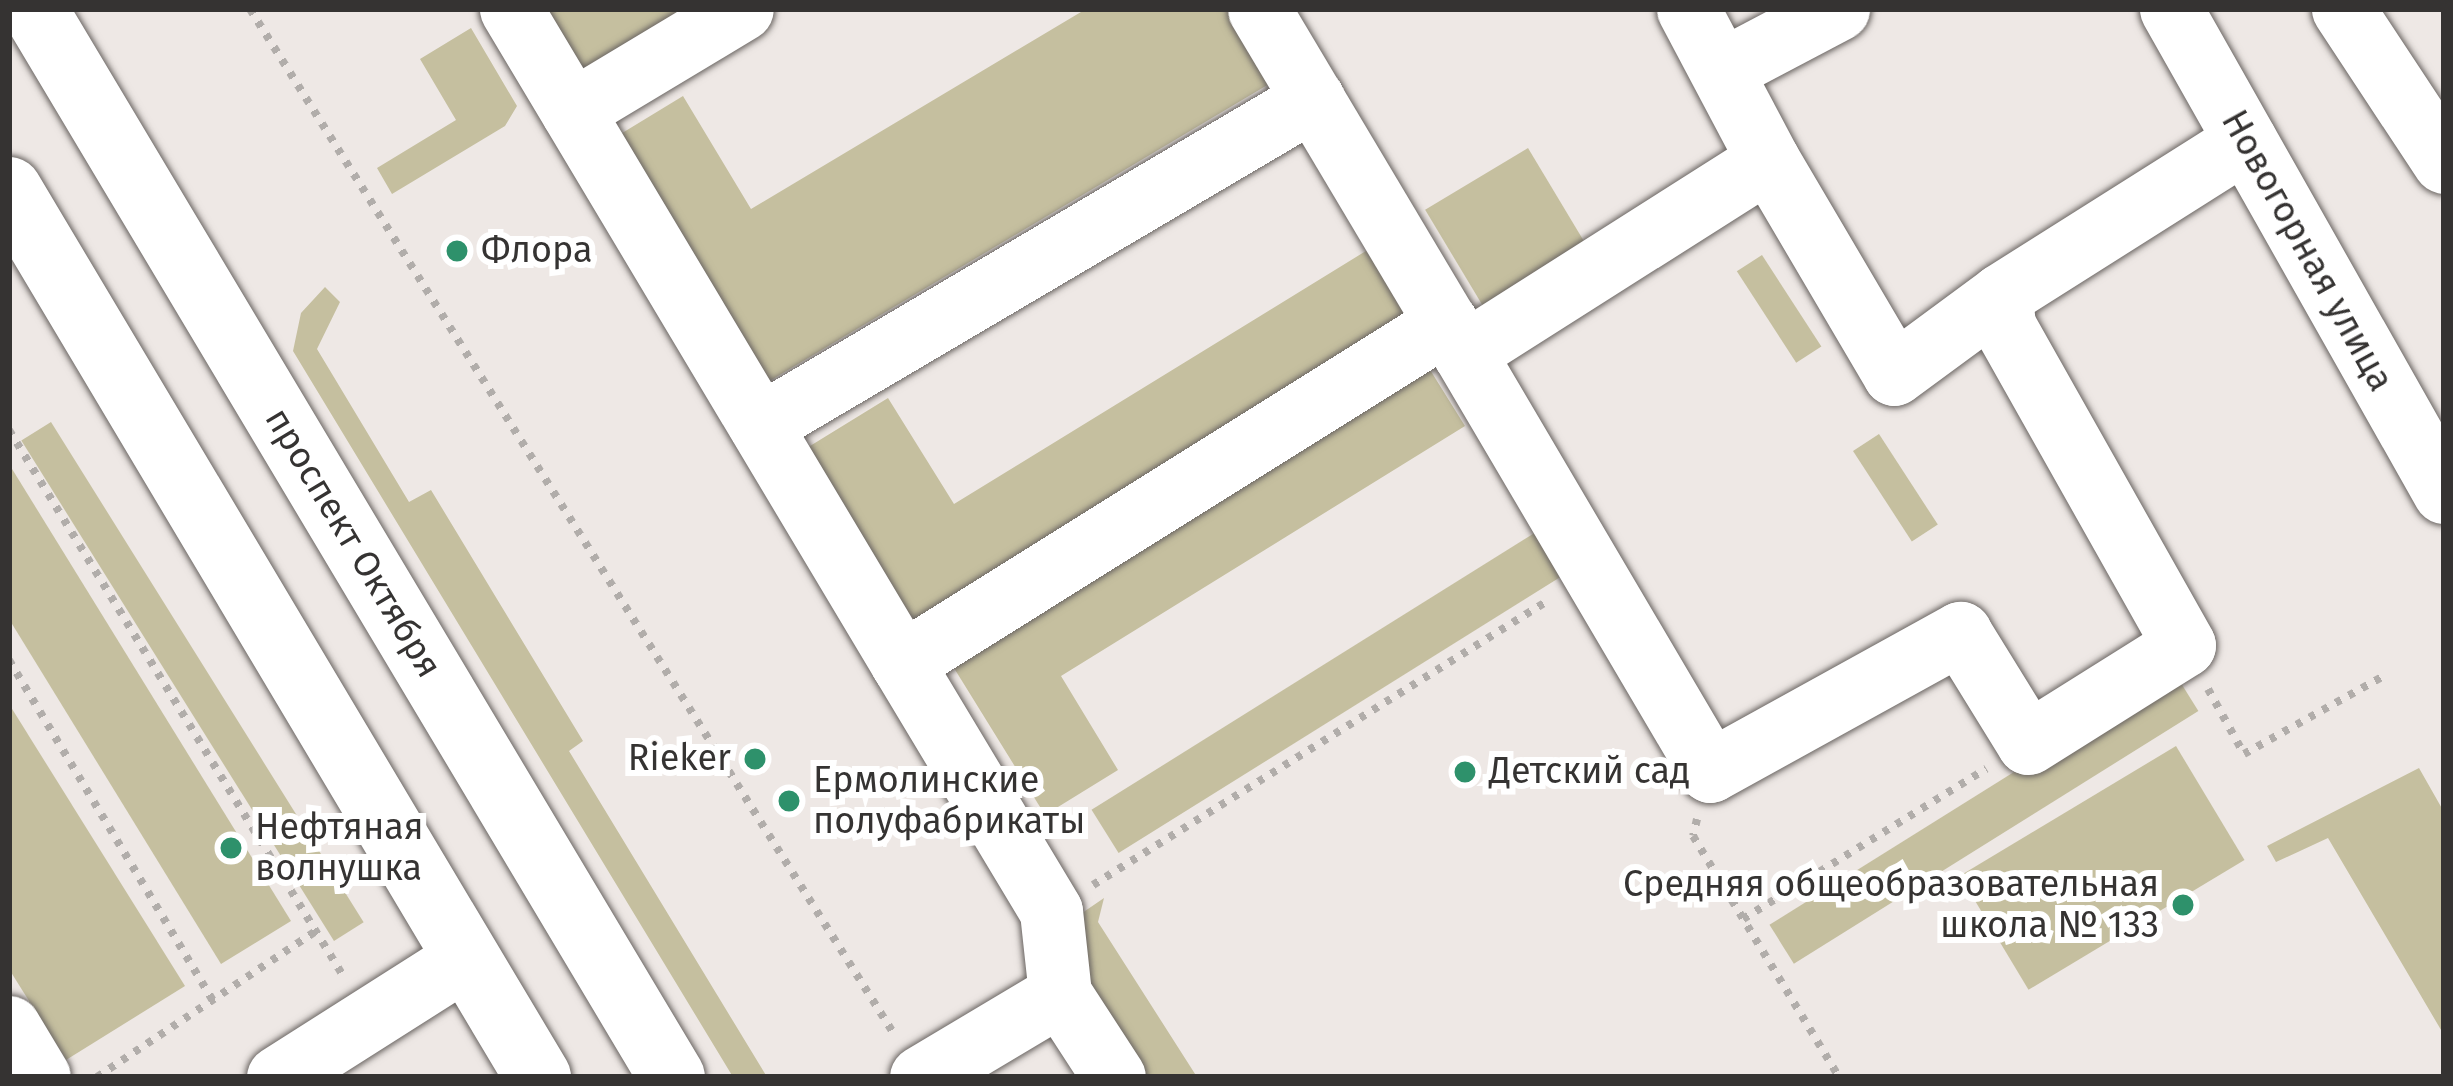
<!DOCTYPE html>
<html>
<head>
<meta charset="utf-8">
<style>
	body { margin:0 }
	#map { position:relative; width:2453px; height:1086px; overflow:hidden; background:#eee8e5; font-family:"Fira Sans",sans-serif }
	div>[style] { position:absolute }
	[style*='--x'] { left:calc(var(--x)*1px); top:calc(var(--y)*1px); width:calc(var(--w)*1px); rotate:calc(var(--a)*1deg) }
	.green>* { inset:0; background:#c5bf9f; transform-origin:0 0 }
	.path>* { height:8px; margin-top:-4px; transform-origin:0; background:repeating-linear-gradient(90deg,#b1adaa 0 6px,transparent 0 15px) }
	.roads { filter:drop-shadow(0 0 3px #6a6562) drop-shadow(0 0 3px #6a6562) }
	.minor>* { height:63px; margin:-31.5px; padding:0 31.5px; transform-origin:31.5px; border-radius:31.5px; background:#fff }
	.major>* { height:66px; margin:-33px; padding:0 33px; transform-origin:33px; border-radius:33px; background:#fff }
	.dots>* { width:33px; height:33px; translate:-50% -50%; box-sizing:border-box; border:6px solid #fff; border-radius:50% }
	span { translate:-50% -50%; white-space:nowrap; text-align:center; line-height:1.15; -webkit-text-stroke:12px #fff; paint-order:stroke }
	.poi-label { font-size:36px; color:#353332 }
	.left { translate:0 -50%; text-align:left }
	.right { translate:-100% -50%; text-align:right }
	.street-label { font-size:36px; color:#353332 }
	.frame { position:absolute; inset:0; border:12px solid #353332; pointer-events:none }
</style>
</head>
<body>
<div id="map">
	<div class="green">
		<div style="clip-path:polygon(527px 9px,694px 9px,569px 82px)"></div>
		<div style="clip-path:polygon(1086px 9px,1238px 9px,1279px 78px,761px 386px,614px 138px,683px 96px,751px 209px)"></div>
		<div style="clip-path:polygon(471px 28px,517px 106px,505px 126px,392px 194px,377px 168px,456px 120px,420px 59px)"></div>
		<div style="left:1528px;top:148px;width:125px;height:120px;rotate:59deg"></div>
		<div style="clip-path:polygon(1374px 246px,1420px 322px,909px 637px,797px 454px,888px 398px,954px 504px)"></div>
		<div style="left:1762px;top:255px;width:109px;height:30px;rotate:57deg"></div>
		<div style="clip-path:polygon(325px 287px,340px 302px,317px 349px,409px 502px,431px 490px,583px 741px,569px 751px,767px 1077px,733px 1077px,293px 351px,301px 313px)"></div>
		<div style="clip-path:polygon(1427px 365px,1465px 426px,1061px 676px,1118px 770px,1045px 815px,949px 660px)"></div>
		<div style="left:51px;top:422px;width:590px;height:35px;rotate:58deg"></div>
		<div style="left:1879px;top:434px;width:108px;height:31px;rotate:57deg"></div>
		<div style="clip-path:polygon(9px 464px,291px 921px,221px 964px,9px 619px)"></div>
		<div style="left:1541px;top:529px;width:51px;height:530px;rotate:58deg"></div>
		<div style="left:2174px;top:672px;width:46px;height:477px;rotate:58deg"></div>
		<div style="clip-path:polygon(9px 704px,185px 986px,66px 1060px,9px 969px)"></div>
		<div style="left:2176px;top:746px;width:133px;height:252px;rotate:59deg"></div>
		<div style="clip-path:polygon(2419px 768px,2444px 812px,2444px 1035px,2328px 838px,2276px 862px,2267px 846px)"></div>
		<div style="clip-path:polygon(1104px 898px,1098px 922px,1197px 1077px,1140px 1077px,1079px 983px,1069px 922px)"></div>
	</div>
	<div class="path">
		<div style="--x:250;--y:9;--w:1211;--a:57.86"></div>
		<div style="--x:9;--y:430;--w:644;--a:58.53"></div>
		<div style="--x:9;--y:660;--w:397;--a:59.1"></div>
		<div style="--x:2208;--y:689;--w:74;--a:61"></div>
		<div style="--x:2244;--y:754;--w:158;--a:-29.2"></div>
		<div style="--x:1697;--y:819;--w:17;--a:103"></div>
		<div style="--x:1693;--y:836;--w:282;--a:58.8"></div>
		<div style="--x:1093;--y:885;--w:538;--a:-32.01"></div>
		<div style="--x:1743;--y:919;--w:286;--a:-31.7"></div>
		<div style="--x:97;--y:1077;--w:263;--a:-33.7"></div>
	</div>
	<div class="roads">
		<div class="minor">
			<div style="--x:511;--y:9;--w:762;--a:59.13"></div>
			<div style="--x:2171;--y:9;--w:555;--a:60.52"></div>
			<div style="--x:2343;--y:9;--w:183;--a:56.6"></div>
			<div style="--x:1724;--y:69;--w:129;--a:-27.8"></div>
			<div style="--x:572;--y:111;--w:198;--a:-31"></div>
			<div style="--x:1768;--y:160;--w:248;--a:59.5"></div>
			<div style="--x:1894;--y:374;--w:133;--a:-36.4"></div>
			<div style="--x:1446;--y:323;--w:35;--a:59"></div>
			<div style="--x:1464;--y:353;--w:360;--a:-32.4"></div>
			<div style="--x:1768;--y:160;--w:171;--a:-117.9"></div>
			<div style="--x:1464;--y:353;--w:485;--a:59.5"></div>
			<div style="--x:1710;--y:771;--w:286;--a:-28.9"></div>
			<div style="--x:1960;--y:633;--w:129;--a:58.3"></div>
			<div style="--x:2028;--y:743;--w:184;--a:-32.1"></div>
			<div style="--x:2184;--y:645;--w:367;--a:-119.4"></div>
			<div style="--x:2004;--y:325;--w:30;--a:-96"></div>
			<div style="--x:2001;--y:295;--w:289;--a:-32.3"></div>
			<div style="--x:760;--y:425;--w:642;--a:-30.52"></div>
			<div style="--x:1060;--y:994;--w:99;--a:57"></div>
			<div style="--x:9;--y:1027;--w:58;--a:59"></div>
			<div style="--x:278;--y:1077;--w:220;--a:-32.4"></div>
			<div style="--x:921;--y:1077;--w:162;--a:-30.8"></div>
			<div style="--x:1060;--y:994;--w:83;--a:-96.2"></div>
			<div style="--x:1051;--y:911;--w:289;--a:-121"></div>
			<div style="--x:902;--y:663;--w:642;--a:-32.01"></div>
			<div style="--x:1446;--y:323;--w:365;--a:-120.8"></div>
		</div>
		<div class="major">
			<div style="--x:34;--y:9;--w:1244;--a:59.15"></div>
			<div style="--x:9;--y:190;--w:1033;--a:59.19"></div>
		</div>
	</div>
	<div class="dots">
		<div style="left:457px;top:251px;background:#2e916b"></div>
		<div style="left:755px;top:759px;background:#2e916b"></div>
		<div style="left:1465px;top:772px;background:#2e916b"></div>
		<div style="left:789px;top:801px;background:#2e916b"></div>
		<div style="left:231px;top:848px;background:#2e916b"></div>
		<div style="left:2183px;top:905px;background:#2e916b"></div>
	</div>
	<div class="poi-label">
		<span class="left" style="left:481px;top:251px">Флора</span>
		<span class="right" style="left:731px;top:759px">Rieker</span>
		<span class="left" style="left:1489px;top:772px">Детский сад</span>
		<span class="left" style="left:813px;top:801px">Ермолинские<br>полуфабрикаты</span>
		<span class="left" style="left:255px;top:848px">Нефтяная<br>волнушка</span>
		<span class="right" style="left:2159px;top:905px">Средняя общеобразовательная<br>школа № 133</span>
	</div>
	<div class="street-label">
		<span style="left:2307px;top:251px;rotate:61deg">Новогорная улица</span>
		<span style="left:353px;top:543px;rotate:59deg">проспект Октября</span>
	</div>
	<div class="frame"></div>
</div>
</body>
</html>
